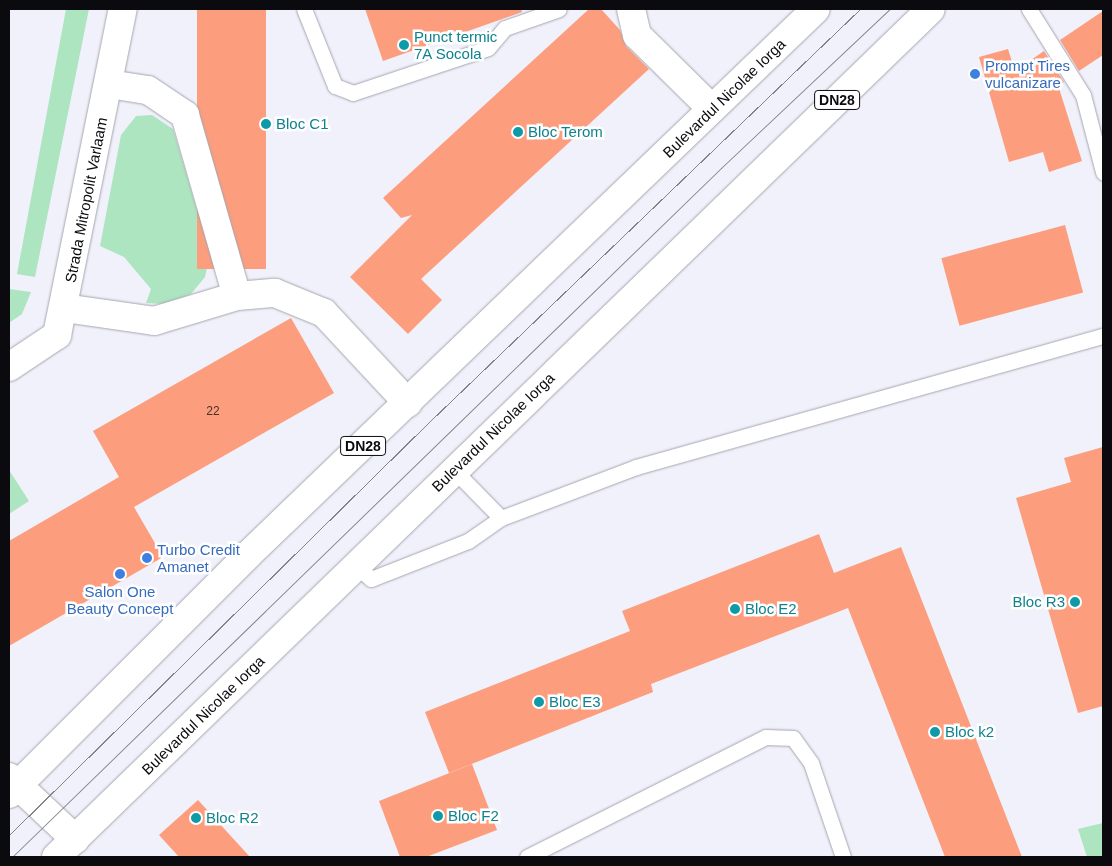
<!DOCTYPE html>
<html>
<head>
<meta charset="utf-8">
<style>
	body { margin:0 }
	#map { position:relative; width:1112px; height:866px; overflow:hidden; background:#f1f1fb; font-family:Helvetica,sans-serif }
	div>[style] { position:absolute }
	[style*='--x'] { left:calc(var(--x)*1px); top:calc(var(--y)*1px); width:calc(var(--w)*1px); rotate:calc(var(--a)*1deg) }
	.green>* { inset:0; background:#ade5c0 }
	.building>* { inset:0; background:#fc9e7d; transform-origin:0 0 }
	.roads { filter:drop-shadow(0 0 1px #a6a5af) drop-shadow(0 0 1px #a6a5af) }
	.service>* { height:15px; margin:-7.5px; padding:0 7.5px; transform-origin:7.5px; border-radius:7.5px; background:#fff }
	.minor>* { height:28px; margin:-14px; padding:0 14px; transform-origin:14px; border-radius:14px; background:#fff }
	.primary>* { height:28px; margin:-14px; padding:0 14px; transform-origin:14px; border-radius:14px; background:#fff }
	.tram>* { height:1px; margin:-0.5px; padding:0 0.5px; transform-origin:0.5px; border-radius:0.5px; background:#83838a }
	.dots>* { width:14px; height:14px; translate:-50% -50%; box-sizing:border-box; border:2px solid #fff; border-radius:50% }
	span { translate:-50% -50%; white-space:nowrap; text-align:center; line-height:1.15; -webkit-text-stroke:5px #fff; paint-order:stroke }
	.number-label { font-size:12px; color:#47302a }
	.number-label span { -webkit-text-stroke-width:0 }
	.shield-label span { padding:1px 4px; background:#fff; border:1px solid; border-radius:4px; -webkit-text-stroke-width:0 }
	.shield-label { font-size:14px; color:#0b0b0f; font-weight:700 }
	.culture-label { font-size:15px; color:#0d838f }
	.left { translate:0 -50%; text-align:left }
	.right { translate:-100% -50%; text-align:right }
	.shop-label { font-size:15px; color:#366cbe }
	.street-label { font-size:15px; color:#0b0b0f }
	.frame { position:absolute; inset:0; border:10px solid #0b0b0f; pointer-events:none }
</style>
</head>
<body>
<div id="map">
	<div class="green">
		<div style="clip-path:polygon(66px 9px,89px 9px,35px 277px,17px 274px)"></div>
		<div style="clip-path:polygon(152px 115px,173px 129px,210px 254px,205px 277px,191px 294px,164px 304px,146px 303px,151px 289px,124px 257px,100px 246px,121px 135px,136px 116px)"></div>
		<div style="clip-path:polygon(9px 289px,31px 292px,22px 314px,9px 323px)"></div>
		<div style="clip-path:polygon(9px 470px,29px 501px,9px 514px)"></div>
		<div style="clip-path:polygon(1103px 823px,1103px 857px,1087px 857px,1078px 829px)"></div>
	</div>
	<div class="building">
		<div style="left:197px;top:9px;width:69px;height:260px"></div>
		<div style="clip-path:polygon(365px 9px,521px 9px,522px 12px,383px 61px)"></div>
		<div style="clip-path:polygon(589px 9px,601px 9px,620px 30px,626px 46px,649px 69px,421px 279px,442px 300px,408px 334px,350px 277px,412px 215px,401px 218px,383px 198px)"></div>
		<div style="clip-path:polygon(1103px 11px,1103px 55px,1079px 71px,1060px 40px)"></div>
		<div style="clip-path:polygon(1008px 49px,1015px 71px,1044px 51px,1064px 82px,1058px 85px,1082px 161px,1049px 172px,1043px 152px,1009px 162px,979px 57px)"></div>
		<div style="left:1065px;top:225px;width:70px;height:128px;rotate:75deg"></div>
		<div style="clip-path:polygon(291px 318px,334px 393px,134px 507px,163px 557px,9px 646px,9px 541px,119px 477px,93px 431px)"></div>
		<div style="clip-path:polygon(1103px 447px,1103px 706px,1078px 713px,1016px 498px,1071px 482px,1064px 458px)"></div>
		<div style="clip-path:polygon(819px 534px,834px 573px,901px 547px,1022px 857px,945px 857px,848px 608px,651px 684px,653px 692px,449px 773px,425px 712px,630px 631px,622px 611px)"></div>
		<div style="clip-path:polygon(472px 764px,497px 830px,426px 857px,400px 857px,379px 801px)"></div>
		<div style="clip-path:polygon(198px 800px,250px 857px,179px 857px,159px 835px)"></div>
	</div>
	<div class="roads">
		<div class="service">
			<div style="--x:304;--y:9;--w:83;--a:68.1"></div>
			<div style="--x:335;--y:86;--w:19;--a:21"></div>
			<div style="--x:353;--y:93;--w:142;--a:-18.4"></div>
			<div style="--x:488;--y:48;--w:26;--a:-50"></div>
			<div style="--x:505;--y:28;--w:57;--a:-19.4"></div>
			<div style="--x:1029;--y:9;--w:102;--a:57.9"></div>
			<div style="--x:1083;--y:95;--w:80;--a:75.4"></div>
			<div style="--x:454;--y:470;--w:67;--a:45.6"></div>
			<div style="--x:357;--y:566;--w:19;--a:43"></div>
			<div style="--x:371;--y:579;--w:104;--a:-21.4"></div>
			<div style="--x:468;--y:541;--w:40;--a:-34.9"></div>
			<div style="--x:501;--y:518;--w:144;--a:-20.7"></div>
			<div style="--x:636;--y:467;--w:485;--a:-15.7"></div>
			<div style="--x:527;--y:857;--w:267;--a:-26.7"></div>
			<div style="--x:766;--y:737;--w:27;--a:2"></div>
			<div style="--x:793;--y:738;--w:31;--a:54"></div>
			<div style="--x:811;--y:763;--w:99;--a:71.2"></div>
		</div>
		<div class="minor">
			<div style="--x:631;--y:9;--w:27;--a:77"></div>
			<div style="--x:637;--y:35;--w:105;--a:44.6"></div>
			<div style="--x:109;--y:84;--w:39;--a:9"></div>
			<div style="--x:148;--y:90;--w:45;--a:34"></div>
			<div style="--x:185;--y:115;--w:188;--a:74"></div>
			<div style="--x:64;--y:308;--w:91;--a:8.2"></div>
			<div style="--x:154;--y:321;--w:87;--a:-16.8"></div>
			<div style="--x:237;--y:296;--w:38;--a:-5"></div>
			<div style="--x:275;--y:293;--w:53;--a:22.2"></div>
			<div style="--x:324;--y:313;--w:123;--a:47"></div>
			<div style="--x:9;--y:367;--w:58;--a:-33.7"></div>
			<div style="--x:57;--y:335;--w:333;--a:-78.6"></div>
			<div style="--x:9;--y:777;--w:91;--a:43.2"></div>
		</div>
		<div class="primary">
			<div style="--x:9;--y:794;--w:339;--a:-45"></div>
			<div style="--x:249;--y:554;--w:786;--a:-43.87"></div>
			<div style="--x:56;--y:857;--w:1218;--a:-44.1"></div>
		</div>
	</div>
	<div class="tram">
		<div style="--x:9;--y:835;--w:589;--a:-44.52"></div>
		<div style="--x:429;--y:422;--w:597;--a:-43.78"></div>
		<div style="--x:12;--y:857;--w:989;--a:-44.18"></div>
		<div style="--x:721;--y:168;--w:232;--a:-43.3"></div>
	</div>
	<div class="dots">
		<div style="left:404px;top:45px;background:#0f9aa8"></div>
		<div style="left:975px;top:74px;background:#3f7fe0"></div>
		<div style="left:266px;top:124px;background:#0f9aa8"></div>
		<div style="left:518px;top:132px;background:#0f9aa8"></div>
		<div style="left:147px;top:558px;background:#3f7fe0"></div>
		<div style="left:120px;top:574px;background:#3f7fe0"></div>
		<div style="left:1075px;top:602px;background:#0f9aa8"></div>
		<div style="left:735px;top:609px;background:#0f9aa8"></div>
		<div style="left:539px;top:702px;background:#0f9aa8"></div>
		<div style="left:935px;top:732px;background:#0f9aa8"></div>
		<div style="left:438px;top:816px;background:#0f9aa8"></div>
		<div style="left:196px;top:818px;background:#0f9aa8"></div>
	</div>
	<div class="number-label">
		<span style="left:213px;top:412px">22</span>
	</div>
	<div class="shield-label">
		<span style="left:837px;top:100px">DN28</span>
		<span style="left:363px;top:446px">DN28</span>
	</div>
	<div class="culture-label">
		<span class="left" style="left:414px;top:45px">Punct termic<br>7A Socola</span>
		<span class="left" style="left:276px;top:124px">Bloc C1</span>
		<span class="left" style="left:528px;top:132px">Bloc Terom</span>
		<span class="right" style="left:1065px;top:602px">Bloc R3</span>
		<span class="left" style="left:745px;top:609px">Bloc E2</span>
		<span class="left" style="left:549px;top:702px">Bloc E3</span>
		<span class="left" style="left:945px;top:732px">Bloc k2</span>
		<span class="left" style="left:448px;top:816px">Bloc F2</span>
		<span class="left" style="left:206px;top:818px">Bloc R2</span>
	</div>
	<div class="shop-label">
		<span class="left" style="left:985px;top:74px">Prompt Tires<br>vulcanizare</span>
		<span class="left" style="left:157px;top:558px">Turbo Credit<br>Amanet</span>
		<span style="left:120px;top:600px">Salon One<br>Beauty Concept</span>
	</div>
	<div class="street-label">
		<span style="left:724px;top:98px;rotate:-44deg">Bulevardul Nicolae Iorga</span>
		<span style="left:86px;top:200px;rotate:-79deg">Strada Mitropolit Varlaam</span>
		<span style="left:493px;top:432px;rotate:-44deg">Bulevardul Nicolae Iorga</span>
		<span style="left:203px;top:715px;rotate:-44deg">Bulevardul Nicolae Iorga</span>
	</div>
	<div class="frame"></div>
</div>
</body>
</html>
